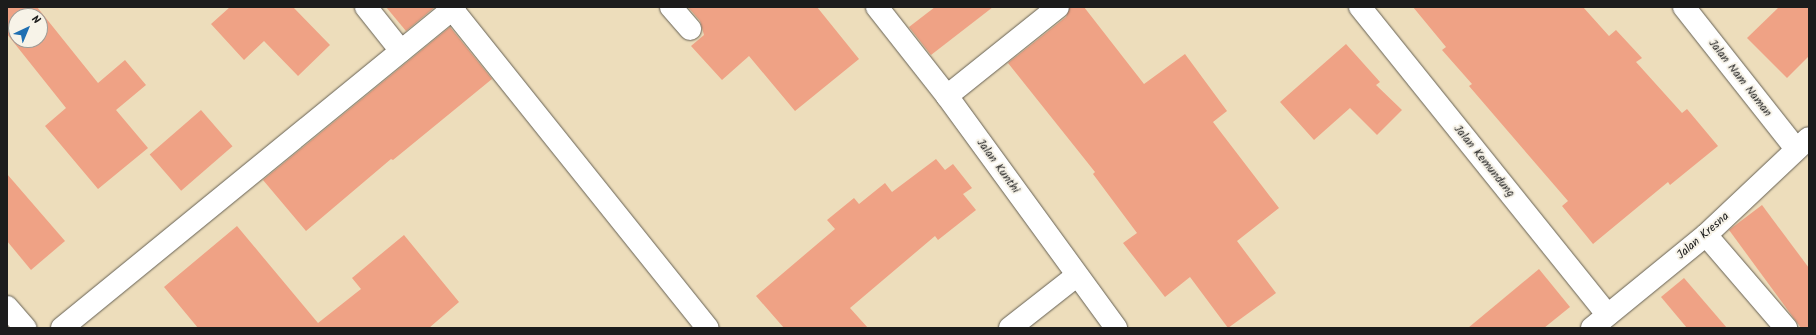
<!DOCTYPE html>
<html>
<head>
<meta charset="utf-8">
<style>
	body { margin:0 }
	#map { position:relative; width:1816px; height:335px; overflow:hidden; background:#edddbb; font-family:Kalam,sans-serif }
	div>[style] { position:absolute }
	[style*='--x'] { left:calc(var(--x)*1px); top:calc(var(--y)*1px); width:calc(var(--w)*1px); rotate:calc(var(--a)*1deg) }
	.building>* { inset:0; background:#efa285; transform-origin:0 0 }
	.roads { filter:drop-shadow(0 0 1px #656054) drop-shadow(0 0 1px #656054) }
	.minor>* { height:22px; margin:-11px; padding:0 11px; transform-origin:11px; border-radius:11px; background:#fff }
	span { translate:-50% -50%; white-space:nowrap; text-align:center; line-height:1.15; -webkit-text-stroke:4px #f7f3e8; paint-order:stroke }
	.street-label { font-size:12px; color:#1c1c1c }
	.frame { position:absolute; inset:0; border:8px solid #1c1c1c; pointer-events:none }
	.north { position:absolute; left:8px; top:8px; width:40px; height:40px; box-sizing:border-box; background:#f7f3e8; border:1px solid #9f9d96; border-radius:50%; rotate:44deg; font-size:11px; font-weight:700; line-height:16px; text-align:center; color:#1c1c1c }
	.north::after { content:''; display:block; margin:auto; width:14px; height:18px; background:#1f6fb2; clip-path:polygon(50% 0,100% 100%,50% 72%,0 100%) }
</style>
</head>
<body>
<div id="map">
	<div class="building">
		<div style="clip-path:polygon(evenodd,7px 7px,37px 7px,98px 83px,125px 60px,146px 85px,116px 110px,148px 148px,98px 189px,45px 126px,66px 108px,7px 34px,7px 7px,16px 16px,40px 16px,40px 40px,16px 40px,16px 16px)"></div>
		<div style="clip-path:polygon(230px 7px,293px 7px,330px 45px,298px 76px,264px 41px,244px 60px,211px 24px)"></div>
		<div style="clip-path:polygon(386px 7px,435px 7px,406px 31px)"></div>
		<div style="clip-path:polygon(688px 7px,817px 7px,859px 59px,795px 111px,749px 56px,722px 80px,691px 46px,704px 35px,700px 21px)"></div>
		<div style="clip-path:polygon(935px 7px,993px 7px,931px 55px,909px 27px)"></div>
		<div style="clip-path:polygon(1070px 7px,1084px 7px,1144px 84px,1185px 54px,1227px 111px,1213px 122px,1279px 208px,1237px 241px,1276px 293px,1228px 328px,1190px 277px,1165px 297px,1123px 243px,1137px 233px,1093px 174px,1095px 172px,1008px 63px,1066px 17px)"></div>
		<div style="clip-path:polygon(1413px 7px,1583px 7px,1609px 36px,1616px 30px,1642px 58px,1636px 62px,1682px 113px,1687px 109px,1718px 146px,1670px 185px,1668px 182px,1593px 244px,1562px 206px,1568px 201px,1469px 86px,1472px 84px,1442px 50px,1446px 47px)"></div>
		<div style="clip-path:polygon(1779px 7px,1809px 7px,1809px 56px,1787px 78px,1747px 38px)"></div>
		<div style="clip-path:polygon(450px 27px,492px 79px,393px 160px,391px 159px,306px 231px,263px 180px)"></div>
		<div style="clip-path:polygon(1346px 44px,1380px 82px,1376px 85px,1402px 110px,1377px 135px,1350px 108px,1314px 140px,1280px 102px)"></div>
		<div style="left:201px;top:110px;width:48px;height:68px;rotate:49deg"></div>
		<div style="clip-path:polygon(936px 159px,945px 170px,953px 164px,972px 188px,963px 194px,976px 210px,938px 240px,935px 236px,850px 308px,868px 328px,784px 328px,756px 296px,835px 229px,827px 220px,854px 198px,859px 204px,885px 183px,892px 192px)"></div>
		<div style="clip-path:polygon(7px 174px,65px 241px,31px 270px,7px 241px)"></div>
		<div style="clip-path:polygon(1762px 205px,1809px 268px,1809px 328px,1801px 328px,1729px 230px)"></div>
		<div style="clip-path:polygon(237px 226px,318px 323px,361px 289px,352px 278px,404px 235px,459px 302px,429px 328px,198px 328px,164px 287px)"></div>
		<div style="clip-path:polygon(1539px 269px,1570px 307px,1544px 328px,1468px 328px)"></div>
		<div style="clip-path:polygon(1684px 278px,1727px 328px,1687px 328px,1661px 297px)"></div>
	</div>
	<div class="roads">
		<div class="minor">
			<div style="--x:366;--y:7;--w:56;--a:51.5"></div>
			<div style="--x:671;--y:7;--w:29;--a:49"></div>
			<div style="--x:877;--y:7;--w:113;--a:51.8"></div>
			<div style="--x:947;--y:96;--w:287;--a:53.9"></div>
			<div style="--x:1360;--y:7;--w:395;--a:51.2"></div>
			<div style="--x:1684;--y:7;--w:181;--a:51.7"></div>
			<div style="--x:452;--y:9;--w:409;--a:51.3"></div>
			<div style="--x:947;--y:96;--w:142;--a:-38.7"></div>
			<div style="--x:1706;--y:235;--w:123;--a:49.3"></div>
			<div style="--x:7;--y:307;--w:28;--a:49"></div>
			<div style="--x:62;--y:328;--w:507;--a:-39.24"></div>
			<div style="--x:1010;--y:328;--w:84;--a:-38.2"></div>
			<div style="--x:1592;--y:328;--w:147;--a:-39.2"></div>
			<div style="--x:1706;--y:235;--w:141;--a:-43.3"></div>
		</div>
	</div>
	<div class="street-label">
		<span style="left:1740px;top:78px;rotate:52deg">Jalan Nam Naman</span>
		<span style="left:1484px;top:161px;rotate:51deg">Jalan Kemundung</span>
		<span style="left:998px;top:166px;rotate:54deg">Jalan Kunthi</span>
		<span style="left:1703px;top:236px;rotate:-41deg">Jalan Kresna</span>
	</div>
	<div class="frame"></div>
	<div class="north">N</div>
</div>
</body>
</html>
